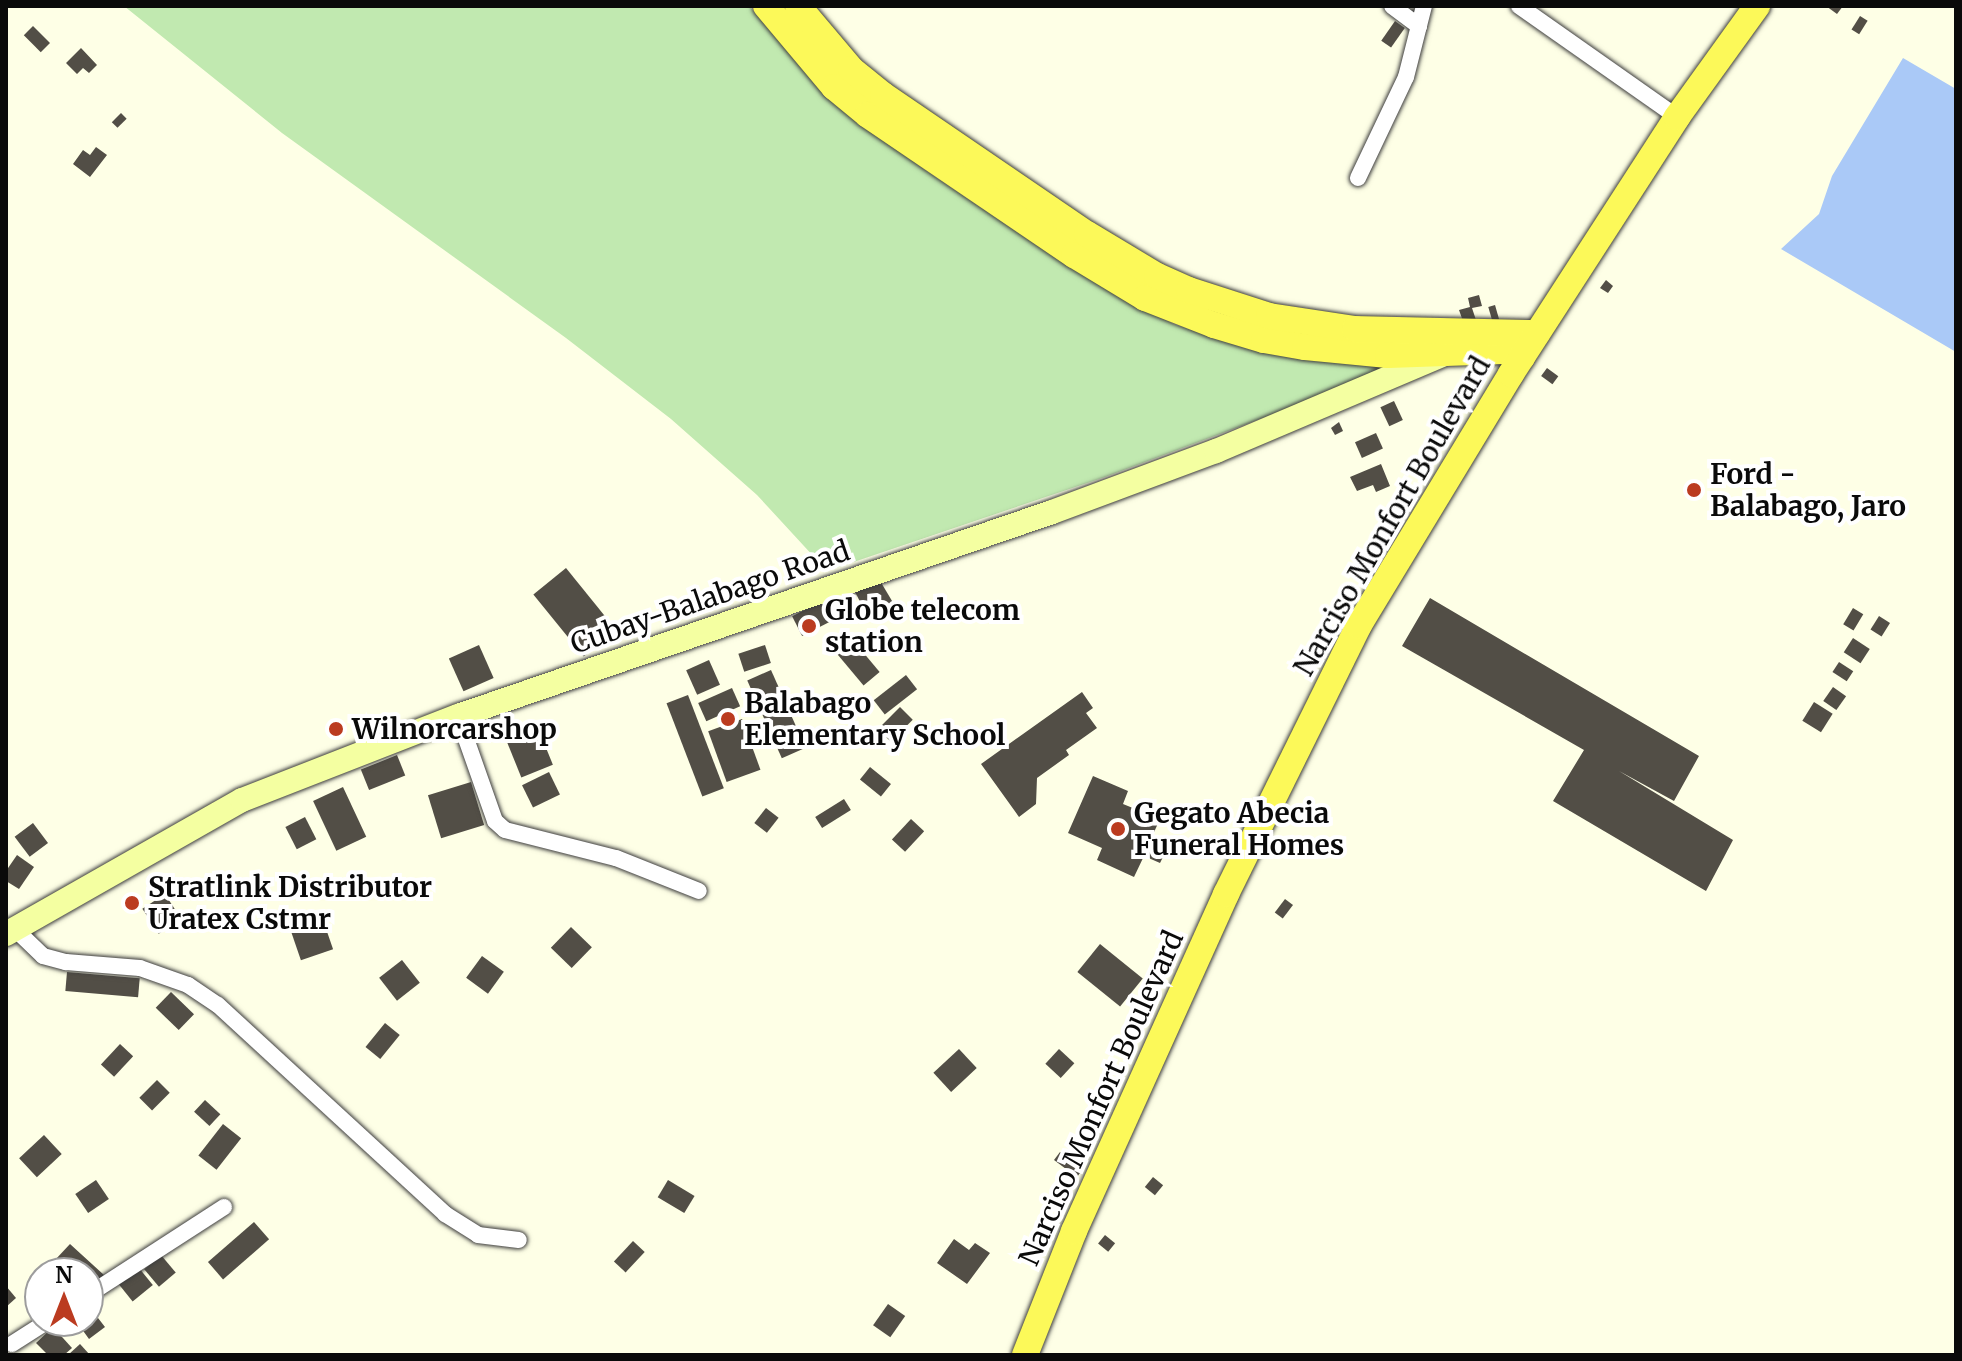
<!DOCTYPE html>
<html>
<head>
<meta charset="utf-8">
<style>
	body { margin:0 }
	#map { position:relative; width:1962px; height:1361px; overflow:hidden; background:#feffe6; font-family:Merriweather,serif }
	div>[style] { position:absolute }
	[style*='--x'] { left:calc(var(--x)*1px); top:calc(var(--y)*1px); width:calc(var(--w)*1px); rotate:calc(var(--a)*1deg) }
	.green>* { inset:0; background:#c1e9b0 }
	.water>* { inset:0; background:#aac9f7 }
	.building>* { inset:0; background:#524e46; transform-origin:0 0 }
	.roads { filter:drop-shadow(0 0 2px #3d3d3d) drop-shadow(0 0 2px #3d3d3d) }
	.street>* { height:16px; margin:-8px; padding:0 8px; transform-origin:8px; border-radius:8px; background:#fff }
	.secondary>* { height:24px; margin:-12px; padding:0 12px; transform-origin:12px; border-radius:12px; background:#f4ffa1 }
	.primary>* { height:26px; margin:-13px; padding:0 13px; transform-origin:13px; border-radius:13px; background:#fcf959 }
	.dots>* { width:22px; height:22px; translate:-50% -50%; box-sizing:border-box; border:4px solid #fff; border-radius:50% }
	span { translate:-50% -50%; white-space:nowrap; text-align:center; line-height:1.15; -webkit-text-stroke:8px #fff; paint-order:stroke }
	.poi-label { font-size:28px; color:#0a0a0a; font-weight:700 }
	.left { translate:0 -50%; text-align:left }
	.street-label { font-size:28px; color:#0a0a0a }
	.frame { position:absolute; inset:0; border:8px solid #0a0a0a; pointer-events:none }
	.north { position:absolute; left:24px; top:1257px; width:80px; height:80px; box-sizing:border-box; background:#fff; border:2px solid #9d9d9d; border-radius:50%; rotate:0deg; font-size:22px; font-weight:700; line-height:32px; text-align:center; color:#0a0a0a }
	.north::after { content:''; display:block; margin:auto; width:28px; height:36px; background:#bb3b20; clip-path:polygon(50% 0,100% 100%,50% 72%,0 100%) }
</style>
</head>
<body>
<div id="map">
	<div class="green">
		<div style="clip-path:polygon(124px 6px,749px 6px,828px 94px,925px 170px,1059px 260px,1173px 324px,1265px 353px,1399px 367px,1105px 477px,827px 571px,757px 495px,671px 419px,566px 338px,282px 133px)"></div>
	</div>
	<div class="water">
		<div style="clip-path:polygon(1903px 58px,1956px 89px,1956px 352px,1781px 249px,1819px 214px,1832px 176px)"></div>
	</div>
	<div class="building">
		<div style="clip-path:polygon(1826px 6px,1843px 6px,1837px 14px)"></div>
		<div style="left:1860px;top:16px;width:9px;height:16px;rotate:32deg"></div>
		<div style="left:1395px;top:21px;width:12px;height:24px;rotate:35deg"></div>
		<div style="left:33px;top:26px;width:24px;height:13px;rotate:45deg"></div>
		<div style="clip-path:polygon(81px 48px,97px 65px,89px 73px,83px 68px,77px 74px,66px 63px)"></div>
		<div style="left:121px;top:113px;width:8px;height:13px;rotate:45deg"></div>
		<div style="clip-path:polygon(96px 147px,107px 155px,90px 177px,73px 164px,83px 150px,90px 155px)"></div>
		<div style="clip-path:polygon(1606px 280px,1613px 286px,1608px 293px,1600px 288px)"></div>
		<div style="clip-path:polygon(1479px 295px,1482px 306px,1472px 308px,1476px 320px,1464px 324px,1459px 310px,1470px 307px,1468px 298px)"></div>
		<div style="left:1495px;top:305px;width:15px;height:7px;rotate:74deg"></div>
		<div style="left:1547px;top:368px;width:14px;height:10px;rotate:36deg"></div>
		<div style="left:1394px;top:401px;width:21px;height:15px;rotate:65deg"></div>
		<div style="clip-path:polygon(1339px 422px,1343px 431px,1335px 435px,1331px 428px)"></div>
		<div style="left:1376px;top:433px;width:17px;height:23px;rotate:66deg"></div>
		<div style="clip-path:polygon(1381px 464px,1390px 486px,1376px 492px,1373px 485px,1357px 491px,1350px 477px)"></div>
		<div style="left:566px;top:568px;width:80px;height:42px;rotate:51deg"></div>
		<div style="clip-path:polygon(879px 579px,895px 606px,870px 621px,854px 590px)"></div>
		<div style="left:834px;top:595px;width:22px;height:47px;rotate:63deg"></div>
		<div style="clip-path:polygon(1430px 598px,1699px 756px,1674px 801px,1619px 771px,1733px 840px,1706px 891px,1553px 801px,1584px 750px,1402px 646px)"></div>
		<div style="left:1853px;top:608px;width:12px;height:19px;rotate:31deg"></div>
		<div style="left:1879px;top:616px;width:13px;height:16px;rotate:32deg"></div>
		<div style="left:1853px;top:638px;width:20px;height:17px;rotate:33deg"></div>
		<div style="left:852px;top:639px;width:43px;height:21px;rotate:50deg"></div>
		<div style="left:479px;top:645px;width:36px;height:33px;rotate:66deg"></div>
		<div style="left:765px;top:645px;width:19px;height:28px;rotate:72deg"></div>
		<div style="left:709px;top:660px;width:27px;height:25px;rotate:66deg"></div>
		<div style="left:1839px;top:662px;width:17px;height:12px;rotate:33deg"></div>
		<div style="left:771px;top:670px;width:85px;height:26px;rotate:66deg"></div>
		<div style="left:906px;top:675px;width:18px;height:41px;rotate:52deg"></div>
		<div style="left:1833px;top:687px;width:16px;height:17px;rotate:35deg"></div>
		<div style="left:732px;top:688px;width:20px;height:37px;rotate:66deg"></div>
		<div style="clip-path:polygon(1082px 692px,1093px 708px,1086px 713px,1097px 728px,1066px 750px,1069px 755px,1037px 778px,1036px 804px,1019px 817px,981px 764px)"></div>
		<div style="left:688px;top:695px;width:100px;height:23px;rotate:69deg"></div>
		<div style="left:1814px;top:702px;width:22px;height:22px;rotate:32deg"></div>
		<div style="left:900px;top:707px;width:18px;height:31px;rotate:45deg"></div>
		<div style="left:742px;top:719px;width:54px;height:36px;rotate:70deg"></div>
		<div style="left:536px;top:723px;width:45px;height:34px;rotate:68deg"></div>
		<div style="left:397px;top:755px;width:22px;height:39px;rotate:68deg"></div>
		<div style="left:870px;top:767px;width:27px;height:16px;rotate:39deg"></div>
		<div style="left:549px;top:772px;width:25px;height:30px;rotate:64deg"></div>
		<div style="clip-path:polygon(1093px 776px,1128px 791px,1123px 804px,1160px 819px,1150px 841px,1167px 849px,1160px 863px,1144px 856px,1134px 877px,1097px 860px,1102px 848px,1068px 833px)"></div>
		<div style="left:471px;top:782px;width:45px;height:45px;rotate:73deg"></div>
		<div style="left:343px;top:787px;width:55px;height:33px;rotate:65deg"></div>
		<div style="left:844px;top:799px;width:13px;height:34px;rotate:58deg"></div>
		<div style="left:766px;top:808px;width:16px;height:19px;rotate:38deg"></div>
		<div style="left:305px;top:817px;width:25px;height:22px;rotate:63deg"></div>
		<div style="left:911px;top:819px;width:18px;height:28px;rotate:43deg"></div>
		<div style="left:33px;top:823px;width:25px;height:23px;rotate:53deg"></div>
		<div style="clip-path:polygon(17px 855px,34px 867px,19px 889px,6px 881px,6px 871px)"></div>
		<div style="left:165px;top:894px;width:30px;height:27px;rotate:57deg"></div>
		<div style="left:1285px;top:899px;width:10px;height:17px;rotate:37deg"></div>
		<div style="left:322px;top:917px;width:34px;height:34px;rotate:71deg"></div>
		<div style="left:571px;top:927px;width:29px;height:29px;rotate:44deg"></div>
		<div style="left:1100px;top:944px;width:55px;height:36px;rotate:39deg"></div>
		<div style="left:482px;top:956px;width:27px;height:27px;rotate:36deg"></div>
		<div style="left:402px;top:960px;width:29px;height:29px;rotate:52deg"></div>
		<div style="left:67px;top:972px;width:73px;height:19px;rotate:5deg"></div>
		<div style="left:171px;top:992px;width:32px;height:22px;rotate:44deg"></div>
		<div style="left:385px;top:1023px;width:19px;height:31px;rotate:39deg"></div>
		<div style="left:120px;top:1044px;width:18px;height:28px;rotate:43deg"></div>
		<div style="left:959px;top:1049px;width:26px;height:35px;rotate:47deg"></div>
		<div style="left:1059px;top:1049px;width:21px;height:20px;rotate:43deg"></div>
		<div style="left:157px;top:1080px;width:18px;height:25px;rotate:45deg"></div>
		<div style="left:205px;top:1100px;width:21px;height:16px;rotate:43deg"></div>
		<div style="left:223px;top:1124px;width:23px;height:40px;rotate:38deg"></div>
		<div style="left:44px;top:1135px;width:26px;height:34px;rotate:47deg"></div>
		<div style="clip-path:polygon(1060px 1152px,1083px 1169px,1071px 1185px,1060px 1178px,1066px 1169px,1054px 1160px)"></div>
		<div style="left:1153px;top:1177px;width:13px;height:13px;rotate:39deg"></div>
		<div style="left:96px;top:1180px;width:23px;height:25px;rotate:56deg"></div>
		<div style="left:668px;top:1180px;width:31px;height:20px;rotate:31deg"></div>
		<div style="left:254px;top:1222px;width:23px;height:61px;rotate:49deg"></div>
		<div style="left:1105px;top:1235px;width:13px;height:11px;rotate:39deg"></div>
		<div style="clip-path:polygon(954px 1239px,969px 1250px,975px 1243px,990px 1253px,967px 1284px,937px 1263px)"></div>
		<div style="left:633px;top:1241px;width:16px;height:28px;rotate:43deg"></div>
		<div style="clip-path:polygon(70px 1244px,104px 1275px,88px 1292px,88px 1273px,69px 1273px,55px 1260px)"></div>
		<div style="left:161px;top:1255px;width:23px;height:22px;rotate:50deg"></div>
		<div style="left:139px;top:1268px;width:22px;height:26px;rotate:51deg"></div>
		<div style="clip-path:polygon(6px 1286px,16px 1298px,6px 1307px)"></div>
		<div style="left:888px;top:1304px;width:21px;height:26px;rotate:35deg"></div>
		<div style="clip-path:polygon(88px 1305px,105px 1327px,89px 1339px,76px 1321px,88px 1321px)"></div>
		<div style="clip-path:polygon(53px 1327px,72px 1348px,64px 1355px,48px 1355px,36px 1343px)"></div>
		<div style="clip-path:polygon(80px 1344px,90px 1355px,68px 1355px)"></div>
	</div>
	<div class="roads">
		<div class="street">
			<div style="--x:1392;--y:6;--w:34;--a:37"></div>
			<div style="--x:1519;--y:6;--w:193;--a:35.1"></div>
			<div style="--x:1358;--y:178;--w:112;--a:-64.6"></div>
			<div style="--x:1406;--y:77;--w:73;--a:-75.8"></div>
			<div style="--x:458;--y:716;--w:111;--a:70.6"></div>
			<div style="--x:495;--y:821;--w:13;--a:42"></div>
			<div style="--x:505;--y:830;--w:114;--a:14.2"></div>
			<div style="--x:616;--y:858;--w:89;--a:21.7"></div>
			<div style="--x:15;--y:929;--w:39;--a:44"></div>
			<div style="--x:43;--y:956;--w:24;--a:15"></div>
			<div style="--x:66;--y:962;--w:74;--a:4.6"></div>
			<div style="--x:140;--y:968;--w:51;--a:19.5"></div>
			<div style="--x:188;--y:985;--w:36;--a:34"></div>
			<div style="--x:218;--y:1005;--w:309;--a:42.6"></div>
			<div style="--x:445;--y:1214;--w:39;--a:32"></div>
			<div style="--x:478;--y:1235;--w:41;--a:7"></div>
			<div style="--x:88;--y:1295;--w:162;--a:-32.9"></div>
			<div style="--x:12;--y:1344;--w:43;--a:-32.6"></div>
		</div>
		<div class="secondary">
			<div style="--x:6;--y:934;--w:271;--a:-29.6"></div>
			<div style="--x:242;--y:800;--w:232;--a:-21.3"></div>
			<div style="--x:458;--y:716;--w:628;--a:-18.95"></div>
			<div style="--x:1052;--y:512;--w:175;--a:-20.4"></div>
			<div style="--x:1216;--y:451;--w:251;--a:-23"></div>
		</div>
		<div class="primary">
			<div style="--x:766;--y:6;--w:106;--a:50"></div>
			<div style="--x:834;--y:87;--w:44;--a:39.5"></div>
			<div style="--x:868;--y:115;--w:249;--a:34.2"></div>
			<div style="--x:1074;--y:255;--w:83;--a:31.2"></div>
			<div style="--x:1145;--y:298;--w:74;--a:21.4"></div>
			<div style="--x:1214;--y:325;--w:52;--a:16.7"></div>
			<div style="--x:1264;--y:340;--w:42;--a:9.7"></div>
			<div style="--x:1305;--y:347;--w:83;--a:5.5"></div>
			<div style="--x:1388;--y:355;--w:115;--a:-2"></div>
			<div style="--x:1503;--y:351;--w:20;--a:18"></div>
			<div style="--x:798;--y:6;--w:82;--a:49.9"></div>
			<div style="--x:851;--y:69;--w:41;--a:39.1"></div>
			<div style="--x:883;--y:95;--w:247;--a:34.3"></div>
			<div style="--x:1087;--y:234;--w:82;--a:31"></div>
			<div style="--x:1157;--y:276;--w:35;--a:24"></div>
			<div style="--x:1189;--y:290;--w:84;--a:18"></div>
			<div style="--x:1269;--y:316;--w:87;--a:8.6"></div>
			<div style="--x:1355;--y:329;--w:182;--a:1.3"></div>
			<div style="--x:1025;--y:1355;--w:133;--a:-68.4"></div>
			<div style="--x:1074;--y:1231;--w:370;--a:-65.7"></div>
			<div style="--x:1226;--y:894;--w:300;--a:-63.7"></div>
			<div style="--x:1359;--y:625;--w:293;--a:-58.8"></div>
			<div style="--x:1511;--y:374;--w:306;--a:-57.1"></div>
			<div style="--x:1677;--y:117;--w:137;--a:-54.2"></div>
		</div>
	</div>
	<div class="dots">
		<div style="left:1694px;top:490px;background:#bb3b20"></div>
		<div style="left:809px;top:626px;background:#bb3b20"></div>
		<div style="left:728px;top:719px;background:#bb3b20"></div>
		<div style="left:336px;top:729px;background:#bb3b20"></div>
		<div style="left:1118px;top:829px;background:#bb3b20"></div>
		<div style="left:132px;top:903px;background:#bb3b20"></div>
	</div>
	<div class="poi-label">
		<span class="left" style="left:1710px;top:490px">Ford -<br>Balabago, Jaro</span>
		<span class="left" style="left:825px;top:626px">Globe telecom<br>station</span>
		<span class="left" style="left:744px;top:719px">Balabago<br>Elementary School</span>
		<span class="left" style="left:352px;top:729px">Wilnorcarshop</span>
		<span class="left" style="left:1134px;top:829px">Gegato Abecia<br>Funeral Homes</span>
		<span class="left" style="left:148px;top:903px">Stratlink Distributor<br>Uratex Cstmr</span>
	</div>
	<div class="street-label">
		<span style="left:1392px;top:516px;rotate:-60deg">Narciso Monfort Boulevard</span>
		<span style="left:710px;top:597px;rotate:-19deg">Cubay-Balabago Road</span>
		<span style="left:1101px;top:1098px;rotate:-66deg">Narciso Monfort Boulevard</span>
	</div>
	<div class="frame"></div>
	<div class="north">N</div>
</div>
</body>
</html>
